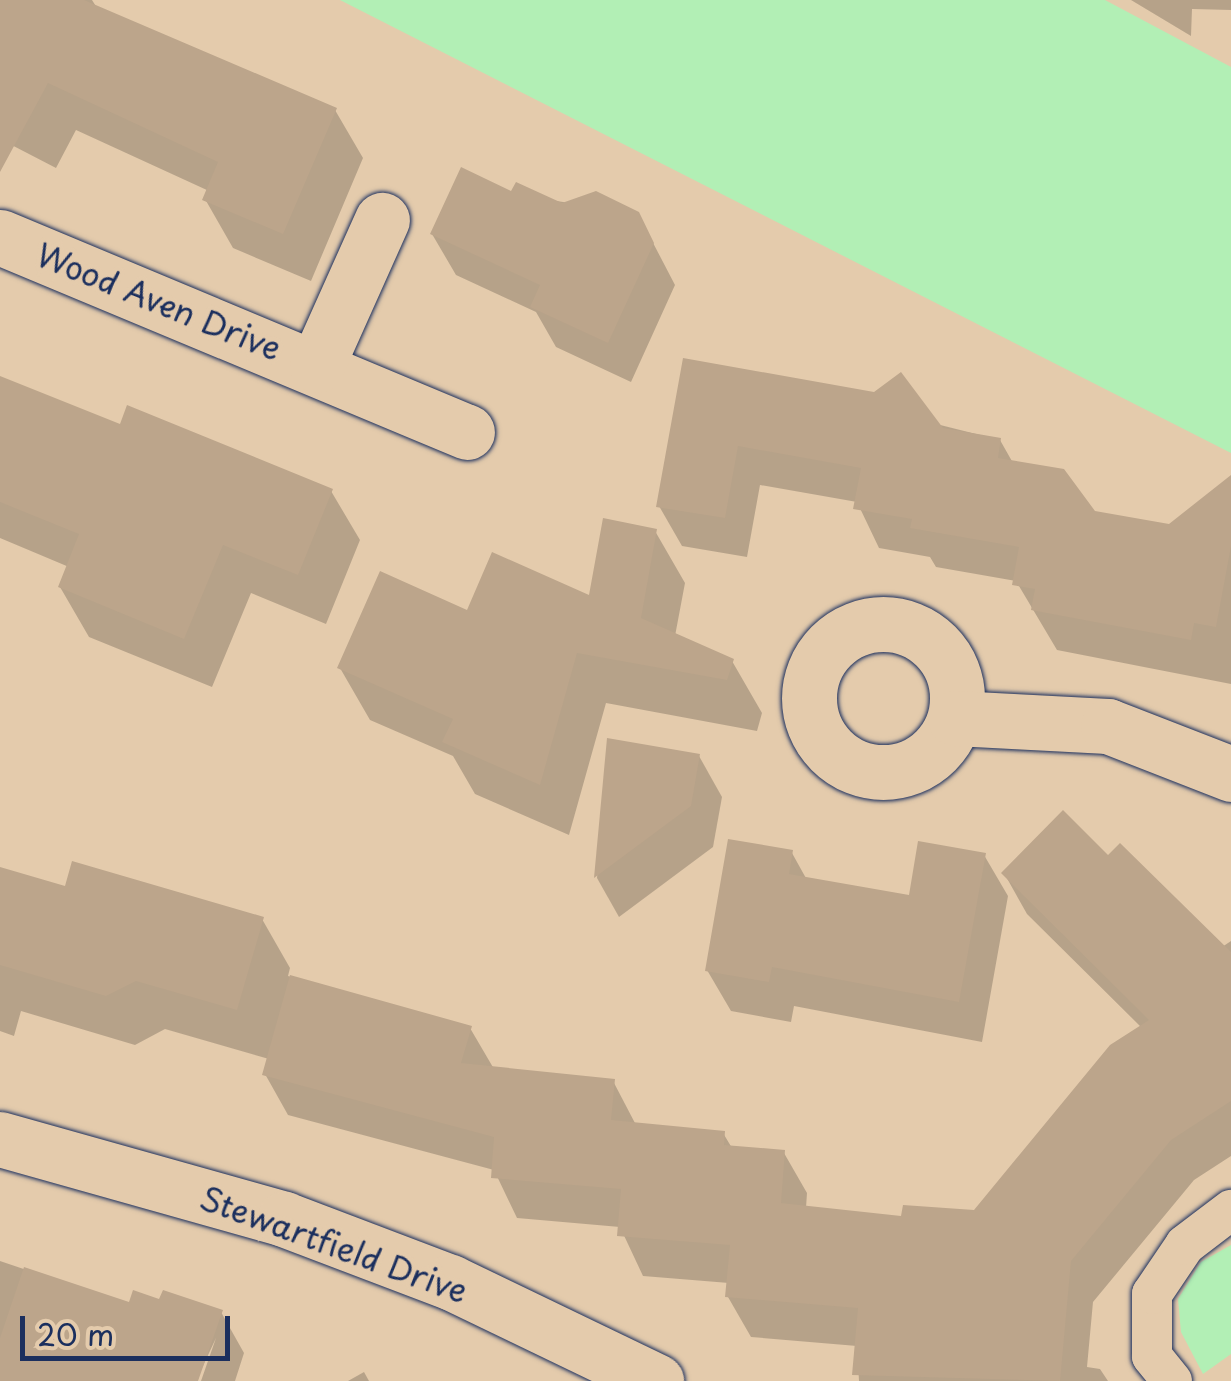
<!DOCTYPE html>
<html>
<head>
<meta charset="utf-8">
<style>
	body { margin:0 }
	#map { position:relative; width:1231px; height:1381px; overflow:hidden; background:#e4cbac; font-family:"Playpen Sans",sans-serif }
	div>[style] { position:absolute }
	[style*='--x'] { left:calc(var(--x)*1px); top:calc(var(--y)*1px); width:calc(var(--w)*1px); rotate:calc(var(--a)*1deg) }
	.green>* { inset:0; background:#b2efb5 }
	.shadow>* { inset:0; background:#0003 }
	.building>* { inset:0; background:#bca58b }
	.roads { filter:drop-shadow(0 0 2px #1b2f5e) drop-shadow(0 0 2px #1b2f5e) }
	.lane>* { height:40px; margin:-20px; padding:0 20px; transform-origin:20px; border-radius:20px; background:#e4cbac }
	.street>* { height:55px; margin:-27.5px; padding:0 27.5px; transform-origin:27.5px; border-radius:27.5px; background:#e4cbac }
	.street>.ring { margin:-27.5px; padding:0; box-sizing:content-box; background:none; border:55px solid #e4cbac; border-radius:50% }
	span { translate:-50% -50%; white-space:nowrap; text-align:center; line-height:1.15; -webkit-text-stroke:9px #e4cbac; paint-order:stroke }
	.street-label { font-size:32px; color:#1b2f5e }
	.scale { position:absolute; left:20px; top:1316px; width:210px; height:45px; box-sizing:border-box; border:5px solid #1b2f5e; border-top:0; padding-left:12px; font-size:30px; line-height:35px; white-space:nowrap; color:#1b2f5e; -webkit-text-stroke:8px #e4cbac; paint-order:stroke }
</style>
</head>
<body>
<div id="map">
	<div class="green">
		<div style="clip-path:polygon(340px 0,1105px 0,1231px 67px,1231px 453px)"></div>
		<div style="clip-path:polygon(1231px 1245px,1231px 1354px,1203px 1374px,1181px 1332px,1178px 1299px,1201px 1262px)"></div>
	</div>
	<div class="shadow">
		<div style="clip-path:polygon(0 0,92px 0,97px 8px,335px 110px,363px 158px,311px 281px,233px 248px,205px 199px,209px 191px,76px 130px,56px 168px,0 139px)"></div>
		<div style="clip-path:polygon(1131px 0,1231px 0,1231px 10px,1192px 9px,1191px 36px)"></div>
		<div style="clip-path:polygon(513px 194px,638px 214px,675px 285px,631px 382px,556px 347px,536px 312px,456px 275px,432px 234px)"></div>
		<div style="clip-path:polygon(685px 361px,1000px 440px,1013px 463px,1093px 514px,1170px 527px,1231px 521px,1231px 684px,1057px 650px,1016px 581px,936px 567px,930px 557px,879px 548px,857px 502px,760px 485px,747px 557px,682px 546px,659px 506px)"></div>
		<div style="clip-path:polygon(0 378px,121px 427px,331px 491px,360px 540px,326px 624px,251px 593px,212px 687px,89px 637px,60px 587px,69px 567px,0 538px)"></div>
		<div style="clip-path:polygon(655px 531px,685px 583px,675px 636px,732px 661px,762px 713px,757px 731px,606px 703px,569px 835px,475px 794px,453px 756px,370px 720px,340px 668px,469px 613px,591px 599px)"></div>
		<div style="clip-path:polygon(609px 741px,699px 756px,722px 797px,713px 847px,619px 917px,597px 878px)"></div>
		<div style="clip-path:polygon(792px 853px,807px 880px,911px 898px,984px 855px,1008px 896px,982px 1042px,794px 1006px,791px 1022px,731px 1011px,707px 970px)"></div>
		<div style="clip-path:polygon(1108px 858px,1222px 947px,1231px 941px,1231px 1156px,1194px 1180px,1093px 1302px,1087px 1367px,1100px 1369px,1108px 1381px,859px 1381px,857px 1346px,751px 1337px,728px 1297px,729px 1283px,643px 1276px,620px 1227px,517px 1218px,494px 1170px,288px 1115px,265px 1074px,269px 1059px,165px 1029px,135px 1045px,21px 1011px,14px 1036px,0 1031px,0 869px,66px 889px,262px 919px,290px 968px,288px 976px,470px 1028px,494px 1069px,613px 1081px,636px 1125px,723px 1133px,732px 1148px,784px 1153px,807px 1193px,806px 1208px,904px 1219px,975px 1213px,1142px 1028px,1027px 914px,1004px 873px)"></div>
		<div style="clip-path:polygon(0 1261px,130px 1305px,161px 1303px,221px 1312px,244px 1353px,235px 1381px,201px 1381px,216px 1338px,196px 1381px,0 1381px)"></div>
		<div style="clip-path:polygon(364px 1372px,369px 1381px,348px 1381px)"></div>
	</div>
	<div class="building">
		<div style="clip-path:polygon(0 0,84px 0,337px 108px,283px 234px,202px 200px,218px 162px,48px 83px,0 172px)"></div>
		<div style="clip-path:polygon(461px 167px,511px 191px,516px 182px,562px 203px,596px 191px,639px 212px,654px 243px,608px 343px,530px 307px,540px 285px,430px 234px)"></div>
		<div style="clip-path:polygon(683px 358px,874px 392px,901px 372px,943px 428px,1001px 438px,998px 458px,1064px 469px,1095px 511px,1169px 524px,1231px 475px,1231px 546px,1216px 627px,1194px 623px,1191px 640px,1031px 610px,1035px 589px,1012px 585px,1019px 547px,910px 528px,912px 519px,853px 509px,861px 468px,738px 446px,725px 518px,656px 507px)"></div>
		<div style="clip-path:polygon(0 376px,120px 424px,127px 405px,333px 489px,298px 575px,223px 545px,184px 639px,58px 587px,79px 534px,0 502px)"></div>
		<div style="clip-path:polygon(603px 518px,657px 529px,641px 618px,734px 659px,727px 680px,577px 653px,540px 785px,442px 742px,453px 719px,337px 668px,380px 571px,467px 610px,492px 552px,589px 595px)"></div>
		<div style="clip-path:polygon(607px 738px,700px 754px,691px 806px,594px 878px)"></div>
		<div style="clip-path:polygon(1063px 810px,1108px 855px,1120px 843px,1231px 952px,1231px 1101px,1171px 1140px,1071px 1261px,1060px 1381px,852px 1375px,858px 1308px,725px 1297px,730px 1245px,617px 1236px,621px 1189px,491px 1178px,494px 1137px,262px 1075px,290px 975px,472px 1026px,461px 1063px,615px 1079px,611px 1120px,725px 1131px,724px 1145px,785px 1150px,781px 1203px,901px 1216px,903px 1205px,974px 1210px,1110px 1045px,1149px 1020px,1001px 873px)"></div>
		<div style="clip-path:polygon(728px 839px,793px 850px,789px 874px,909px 895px,918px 841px,986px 853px,959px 1002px,772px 967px,769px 982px,705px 971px)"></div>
		<div style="clip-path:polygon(72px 861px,264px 917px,237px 1010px,136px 981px,106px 996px,0 965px,0 867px,65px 886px)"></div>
		<div style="clip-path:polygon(24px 1267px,129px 1302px,133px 1290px,159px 1299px,163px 1290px,223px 1310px,198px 1381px,0 1381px,0 1338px)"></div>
	</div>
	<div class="roads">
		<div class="lane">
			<div style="--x:1172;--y:1381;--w:32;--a:-129"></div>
			<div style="--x:1152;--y:1356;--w:62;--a:-90"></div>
			<div style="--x:1152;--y:1294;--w:59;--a:-56"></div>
			<div style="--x:1185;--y:1245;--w:58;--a:-37.3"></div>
		</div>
		<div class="street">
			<div style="--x:0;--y:237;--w:506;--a:22.66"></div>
			<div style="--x:317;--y:365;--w:159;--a:-65.9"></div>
			<div class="ring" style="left:809px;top:624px;width:93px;height:93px"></div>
			<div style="--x:955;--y:718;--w:153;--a:3"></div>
			<div style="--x:1108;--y:726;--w:132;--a:21.3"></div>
			<div style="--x:0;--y:1139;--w:295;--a:15.7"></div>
			<div style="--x:284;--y:1219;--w:178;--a:20.8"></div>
			<div style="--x:450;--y:1282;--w:229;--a:25.7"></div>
		</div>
	</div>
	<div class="street-label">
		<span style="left:159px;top:301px;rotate:22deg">Wood Aven Drive</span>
		<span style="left:334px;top:1244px;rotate:20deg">Stewartfield Drive</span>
	</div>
	<div class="scale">20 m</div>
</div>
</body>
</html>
